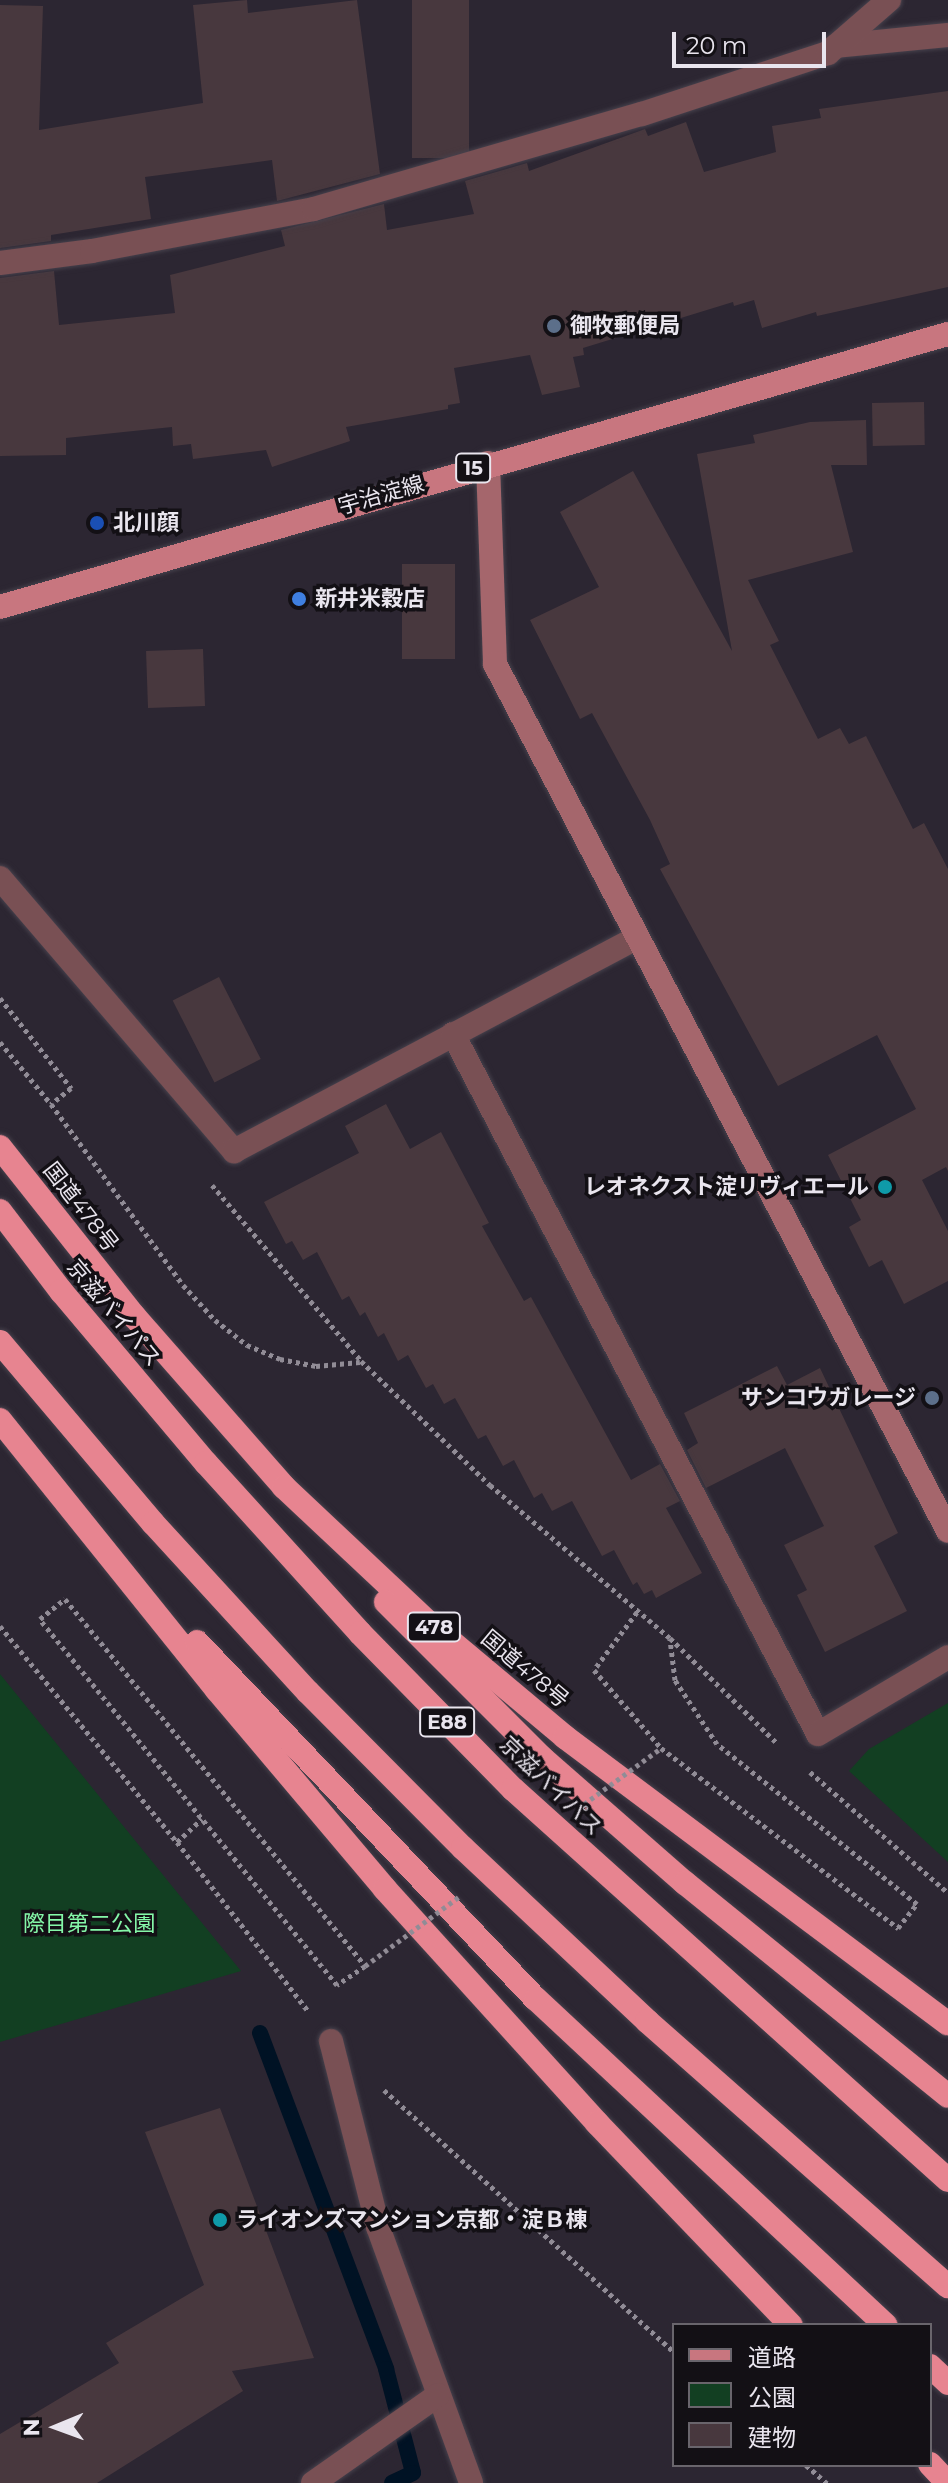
<!DOCTYPE html>
<html>
<head>
<meta charset="utf-8">
<style>
	body { margin:0 }
	#map { position:relative; width:948px; height:2483px; overflow:hidden; background:#2c2632; font-family:Montserrat,"Noto Sans JP",sans-serif }
	div>[style] { position:absolute }
	[style*='--x'] { left:calc(var(--x)*1px); top:calc(var(--y)*1px); width:calc(var(--w)*1px); rotate:calc(var(--a)*1deg) }
	.green>* { inset:0; background:#123f22 }
	.stream>* { height:16px; margin:-8px; padding:0 8px; transform-origin:8px; border-radius:8px; background:#001224 }
	.building>* { inset:0; background:#48383e; transform-origin:0 0 }
	.path>* { height:5px; margin-top:-2.5px; transform-origin:0; background:repeating-linear-gradient(90deg,#918c96 0 4px,transparent 0 8px) }
	.roads { filter:drop-shadow(0 0 2px #46414c) drop-shadow(0 0 2px #46414c) }
	.lane>* { height:24px; margin:-12px; padding:0 12px; transform-origin:12px; border-radius:12px; background:#795054 }
	.street>* { height:24px; margin:-12px; padding:0 12px; transform-origin:12px; border-radius:12px; background:#795054 }
	.secondary>* { height:24px; margin:-12px; padding:0 12px; transform-origin:12px; border-radius:12px; background:#a5666c }
	.primary>* { height:24px; margin:-12px; padding:0 12px; transform-origin:12px; border-radius:12px; background:#c8767f }
	.highway>* { height:24px; margin:-12px; padding:0 12px; transform-origin:12px; border-radius:12px; background:#e78490 }
	.path-bridge>* { height:5px; margin-top:-2.5px; transform-origin:0; background:repeating-linear-gradient(90deg,#918c96 0 4px,transparent 0 8px) }
	.bridges { filter:drop-shadow(0 0 2px #46414c) drop-shadow(0 0 2px #46414c) }
	.highway-bridge>* { height:24px; margin:-12px; padding:0 12px; transform-origin:12px; border-radius:12px; background:#e78490 }
	.dots>* { width:22px; height:22px; translate:-50% -50%; box-sizing:border-box; border:4px solid #131015; border-radius:50% }
	span { translate:-50% -50%; white-space:nowrap; text-align:center; line-height:1.15; -webkit-text-stroke:7px #131015; paint-order:stroke }
	.shield-label span { padding:2px 6px; background:#131015; border:2px solid; border-radius:6px; -webkit-text-stroke-width:0 }
	.shield-label { font-size:20px; color:#e9e5ee; font-weight:700 }
	.poi-label { font-size:22px; color:#e9e5ee; font-weight:700 }
	.left { translate:0 -50%; text-align:left }
	.right { translate:-100% -50%; text-align:right }
	.street-label { font-size:22px; color:#e9e5ee }
	.park-label { font-size:22px; color:#85f7a8 }
	.legend { position:absolute; left:672px; top:2323px; width:260px; height:144px; box-sizing:border-box; background:#131015; border:2px solid #69656c; margin:0; padding:10px 14px; list-style:none; font-size:24px; color:#e9e5ee }
	.legend li { display:flex; align-items:center; gap:16px; height:40px }
	.legend b { width:40px; border:2px solid #69656c }
	.north { position:absolute; left:16px; top:2387px; width:80px; height:80px; -webkit-text-stroke:6px #131015; paint-order:stroke; rotate:269deg; font-size:22px; font-weight:700; line-height:32px; text-align:center; color:#e9e5ee }
	.north::after { content:''; display:block; margin:auto; width:28px; height:36px; background:#e9e5ee; clip-path:polygon(50% 0,100% 100%,50% 72%,0 100%) }
	.scale { position:absolute; left:672px; top:32px; width:154px; height:36px; box-sizing:border-box; border:4px solid #e9e5ee; border-top:0; padding-left:10px; font-size:24px; line-height:28px; white-space:nowrap; color:#e9e5ee; -webkit-text-stroke:6px #131015; paint-order:stroke }
</style>
</head>
<body>
<div id="map">
	<div class="green">
		<div style="clip-path:polygon(0 1674px,241px 1971px,0 2042px)"></div>
		<div style="clip-path:polygon(948px 1703px,948px 1862px,849px 1771px,869px 1749px)"></div>
	</div>
	<div class="stream">
		<div style="--x:260;--y:2033;--w:359;--a:69.4"></div>
		<div style="--x:386;--y:2369;--w:107;--a:75.4"></div>
		<div style="--x:413;--y:2473;--w:23;--a:155"></div>
	</div>
	<div class="building">
		<div style="clip-path:polygon(247px 0,248px 13px,357px 0,380px 174px,277px 201px,272px 160px,145px 177px,151px 219px,51px 235px,51px 241px,0 248px,0 5px,43px 6px,39px 130px,203px 103px,193px 5px)"></div>
		<div style="left:412px;top:0;width:57px;height:158px"></div>
		<div style="clip-path:polygon(948px 91px,948px 287px,817px 316px,816px 312px,762px 328px,754px 300px,734px 306px,733px 302px,583px 348px,584px 355px,573px 357px,580px 387px,542px 395px,530px 355px,454px 368px,460px 403px,448px 405px,448px 409px,346px 427px,350px 441px,272px 467px,266px 450px,193px 459px,191px 444px,173px 446px,172px 427px,66px 438px,66px 455px,0 456px,0 278px,54px 271px,59px 325px,175px 313px,170px 275px,285px 246px,281px 230px,384px 204px,387px 230px,474px 214px,465px 181px,527px 163px,529px 171px,645px 129px,648px 136px,686px 122px,704px 172px,776px 152px,772px 126px,821px 118px,819px 109px)"></div>
		<div style="left:924px;top:402px;width:43px;height:52px;rotate:89deg"></div>
		<div style="clip-path:polygon(866px 420px,867px 465px,831px 465px,853px 552px,748px 580px,779px 641px,770px 645px,818px 739px,840px 728px,849px 744px,866px 736px,913px 829px,924px 823px,948px 869px,948px 1171px,946px 1167px,922px 1180px,948px 1231px,948px 1281px,904px 1304px,882px 1260px,869px 1267px,849px 1227px,861px 1220px,828px 1155px,916px 1109px,877px 1035px,778px 1086px,660px 869px,670px 864px,650px 820px,592px 713px,580px 719px,530px 620px,599px 587px,560px 512px,633px 471px,732px 651px,697px 454px,755px 443px,753px 435px,810px 422px)"></div>
		<div style="left:402px;top:564px;width:53px;height:95px"></div>
		<div style="left:203px;top:649px;width:57px;height:57px;rotate:88deg"></div>
		<div style="left:219px;top:977px;width:92px;height:52px;rotate:63deg"></div>
		<div style="clip-path:polygon(386px 1104px,410px 1149px,441px 1132px,489px 1223px,482px 1226px,524px 1301px,531px 1297px,631px 1480px,660px 1464px,680px 1501px,666px 1508px,702px 1573px,656px 1598px,652px 1590px,644px 1594px,637px 1582px,633px 1585px,614px 1550px,602px 1556px,572px 1501px,552px 1511px,542px 1493px,534px 1498px,514px 1460px,503px 1466px,486px 1435px,478px 1439px,455px 1398px,444px 1404px,433px 1384px,426px 1388px,408px 1355px,398px 1361px,384px 1333px,378px 1337px,365px 1312px,360px 1316px,349px 1296px,342px 1300px,317px 1252px,303px 1260px,292px 1241px,286px 1244px,264px 1202px,359px 1153px,345px 1126px)"></div>
		<div style="clip-path:polygon(777px 1366px,787px 1385px,820px 1368px,898px 1533px,874px 1546px,907px 1611px,825px 1652px,797px 1595px,807px 1590px,784px 1545px,824px 1526px,785px 1448px,706px 1488px,687px 1450px,698px 1443px,684px 1413px)"></div>
		<div style="clip-path:polygon(220px 2108px,314px 2358px,232px 2371px,243px 2391px,97px 2483px,0 2483px,0 2434px,119px 2363px,106px 2343px,204px 2285px,145px 2132px)"></div>
	</div>
	<div class="path">
		<div style="--x:0;--y:998;--w:115;--a:51.7"></div>
		<div style="--x:71;--y:1088;--w:26;--a:141"></div>
		<div style="--x:0;--y:1042;--w:80;--a:50.6"></div>
		<div style="--x:51;--y:1104;--w:224;--a:53.9"></div>
		<div style="--x:183;--y:1285;--w:47;--a:47.6"></div>
		<div style="--x:215;--y:1320;--w:41;--a:38"></div>
		<div style="--x:247;--y:1345;--w:36;--a:23"></div>
		<div style="--x:280;--y:1359;--w:37;--a:11"></div>
		<div style="--x:316;--y:1366;--w:44;--a:-5.2"></div>
		<div style="--x:212;--y:1185;--w:231;--a:49.7"></div>
		<div style="--x:361;--y:1361;--w:179;--a:43.9"></div>
		<div style="--x:490;--y:1485;--w:236;--a:40.4"></div>
		<div style="--x:670;--y:1638;--w:148;--a:44.5"></div>
		<div style="--x:65;--y:1599;--w:474;--a:50.7"></div>
		<div style="--x:365;--y:1966;--w:34;--a:146"></div>
		<div style="--x:337;--y:1985;--w:471;--a:-129.1"></div>
		<div style="--x:40;--y:1619;--w:32;--a:-39"></div>
		<div style="--x:637;--y:1612;--w:72;--a:126.6"></div>
		<div style="--x:594;--y:1670;--w:103;--a:49.3"></div>
		<div style="--x:661;--y:1748;--w:298;--a:37.2"></div>
		<div style="--x:898;--y:1928;--w:31;--a:-52"></div>
		<div style="--x:917;--y:1904;--w:256;--a:-141.3"></div>
		<div style="--x:717;--y:1744;--w:77;--a:-123.3"></div>
		<div style="--x:675;--y:1680;--w:41;--a:-97"></div>
		<div style="--x:0;--y:1626;--w:279;--a:50.7"></div>
		<div style="--x:177;--y:1842;--w:214;--a:52.2"></div>
		<div style="--x:810;--y:1772;--w:184;--a:41.2"></div>
		<div style="--x:177;--y:1842;--w:34;--a:-43"></div>
		<div style="--x:384;--y:2090;--w:391;--a:42.1"></div>
		<div style="--x:806;--y:2465;--w:28;--a:41"></div>
	</div>
	<div class="roads">
		<div class="lane">
			<div style="--x:836;--y:46;--w:113;--a:-5.6"></div>
		</div>
		<div class="street">
			<div style="--x:0;--y:263;--w:93;--a:-7.4"></div>
			<div style="--x:92;--y:251;--w:226;--a:-10.7"></div>
			<div style="--x:314;--y:209;--w:341;--a:-16.2"></div>
			<div style="--x:642;--y:114;--w:196;--a:-18.2"></div>
			<div style="--x:828;--y:53;--w:81;--a:-41"></div>
			<div style="--x:0;--y:878;--w:360;--a:49.4"></div>
			<div style="--x:234;--y:1151;--w:456;--a:-27.9"></div>
			<div style="--x:453;--y:1034;--w:789;--a:62.46"></div>
			<div style="--x:818;--y:1734;--w:151;--a:-30.6"></div>
			<div style="--x:331;--y:2041;--w:192;--a:75.8"></div>
			<div style="--x:378;--y:2227;--w:272;--a:70"></div>
			<div style="--x:313;--y:2483;--w:153;--a:-35.1"></div>
		</div>
		<div class="secondary">
			<div style="--x:488;--y:463;--w:201;--a:88"></div>
			<div style="--x:495;--y:664;--w:978;--a:62.41"></div>
		</div>
		<div class="primary">
			<div style="--x:0;--y:607;--w:987;--a:-16.07"></div>
		</div>
		<div class="highway">
			<div style="--x:0;--y:1147;--w:216;--a:51.6"></div>
			<div style="--x:134;--y:1316;--w:227;--a:48.7"></div>
			<div style="--x:284;--y:1487;--w:200;--a:43.2"></div>
			<div style="--x:430;--y:1624;--w:176;--a:39.9"></div>
			<div style="--x:565;--y:1737;--w:478;--a:36.8"></div>
			<div style="--x:0;--y:1420;--w:346;--a:51.2"></div>
			<div style="--x:217;--y:1690;--w:260;--a:49.8"></div>
			<div style="--x:385;--y:1889;--w:316;--a:47.8"></div>
			<div style="--x:597;--y:2123;--w:280;--a:46.2"></div>
			<div style="--x:386;--y:1602;--w:221;--a:45"></div>
			<div style="--x:542;--y:1758;--w:190;--a:41.2"></div>
			<div style="--x:685;--y:1883;--w:338;--a:39"></div>
			<div style="--x:197;--y:1642;--w:492;--a:46.5"></div>
			<div style="--x:536;--y:1999;--w:478;--a:43"></div>
			<div style="--x:930;--y:2366;--w:25;--a:43"></div>
			<div style="--x:930;--y:2464;--w:26;--a:47"></div>
		</div>
	</div>
	<div class="path-bridge">
		<div style="--x:584;--y:1804;--w:95;--a:-36"></div>
		<div style="--x:365;--y:1966;--w:118;--a:-36.4"></div>
	</div>
	<div class="bridges">
		<div class="highway-bridge">
			<div style="--x:0;--y:1211;--w:101;--a:52.7"></div>
			<div style="--x:61;--y:1291;--w:225;--a:49.9"></div>
			<div style="--x:206;--y:1463;--w:229;--a:47.8"></div>
			<div style="--x:360;--y:1633;--w:219;--a:45.6"></div>
			<div style="--x:513;--y:1789;--w:585;--a:41.95"></div>
			<div style="--x:0;--y:1342;--w:237;--a:49.8"></div>
			<div style="--x:153;--y:1523;--w:229;--a:47.5"></div>
			<div style="--x:308;--y:1692;--w:220;--a:45.2"></div>
			<div style="--x:463;--y:1848;--w:253;--a:43.2"></div>
			<div style="--x:647;--y:2021;--w:401;--a:41.4"></div>
		</div>
	</div>
	<div class="dots">
		<div style="left:554px;top:326px;background:#5c6f8a"></div>
		<div style="left:97px;top:523px;background:#1a4fb4"></div>
		<div style="left:299px;top:599px;background:#3f7fe0"></div>
		<div style="left:885px;top:1187px;background:#0f9aa8"></div>
		<div style="left:932px;top:1398px;background:#5c6f8a"></div>
		<div style="left:220px;top:2220px;background:#0f9aa8"></div>
	</div>
	<div class="shield-label">
		<span style="left:473px;top:468px">15</span>
		<span style="left:434px;top:1627px">478</span>
		<span style="left:447px;top:1722px">E88</span>
	</div>
	<div class="poi-label">
		<span class="left" style="left:570px;top:326px">御牧郵便局</span>
		<span class="left" style="left:113px;top:523px">北川顔</span>
		<span class="left" style="left:315px;top:599px">新井米穀店</span>
		<span class="right" style="left:869px;top:1187px">レオネクスト淀リヴィエール</span>
		<span class="right" style="left:916px;top:1398px">サンコウガレージ</span>
		<span class="left" style="left:236px;top:2220px">ライオンズマンション京都・淀Ｂ棟</span>
	</div>
	<div class="street-label">
		<span style="left:381px;top:495px;rotate:-16deg">宇治淀線</span>
		<span style="left:81px;top:1207px;rotate:52deg">国道478号</span>
		<span style="left:114px;top:1313px;rotate:50deg">京滋バイパス</span>
		<span style="left:525px;top:1669px;rotate:40deg">国道478号</span>
		<span style="left:551px;top:1786px;rotate:44deg">京滋バイパス</span>
	</div>
	<div class="park-label">
		<span style="left:89px;top:1924px">際目第二公園</span>
	</div>
	<ul class="legend">
	<li><b style="height:10px;background:#c8767f"></b>道路</li>
	<li><b style="height:22px;background:#123f22"></b>公園</li>
	<li><b style="height:22px;background:#48383e"></b>建物</li>
	</ul>
	<div class="north">N</div>
	<div class="scale">20 m</div>
</div>
</body>
</html>
